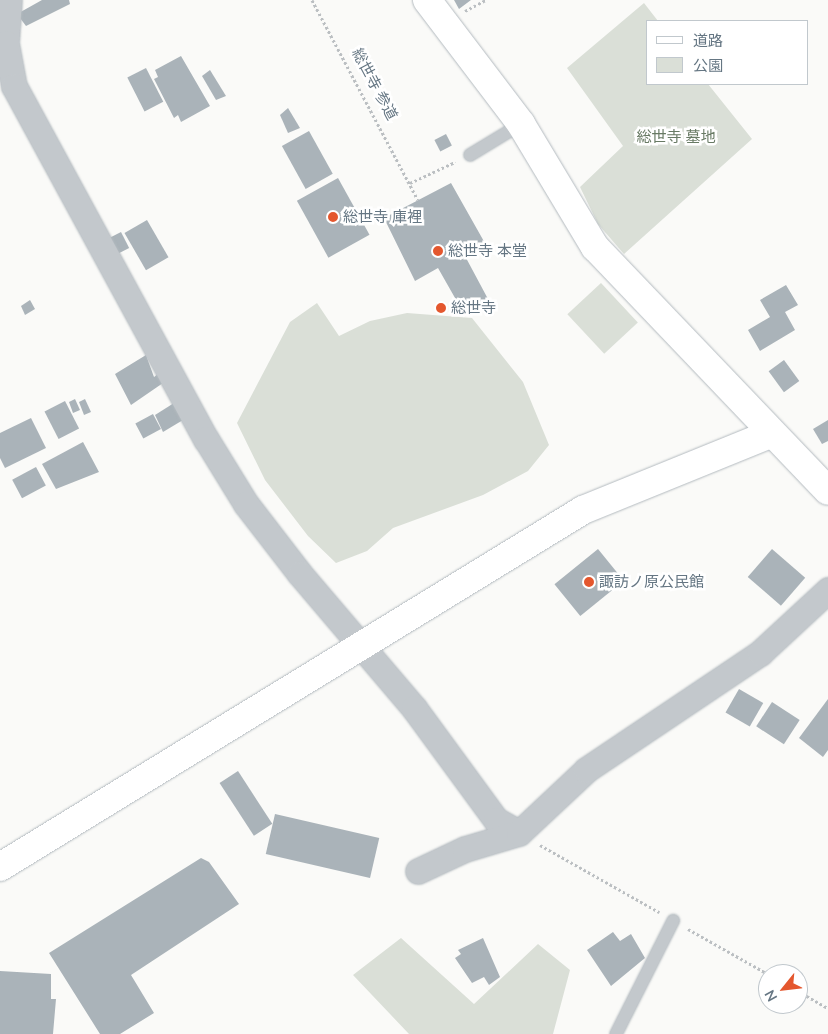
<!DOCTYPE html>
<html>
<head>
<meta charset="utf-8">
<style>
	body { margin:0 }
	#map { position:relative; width:828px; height:1034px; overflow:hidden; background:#fafaf8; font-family:Mulish,"Noto Sans JP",sans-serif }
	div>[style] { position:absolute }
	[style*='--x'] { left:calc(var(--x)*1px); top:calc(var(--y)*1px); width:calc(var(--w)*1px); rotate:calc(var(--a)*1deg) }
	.green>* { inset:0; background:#dadfd7; transform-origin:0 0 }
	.building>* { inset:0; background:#aab3b9; transform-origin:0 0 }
	.path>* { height:3px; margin-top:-1.5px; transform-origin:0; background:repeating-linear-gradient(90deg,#bbbfc2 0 2.5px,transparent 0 5px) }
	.roads { filter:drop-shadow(0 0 1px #b3babf) drop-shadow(0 0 1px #b3babf) }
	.lane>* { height:12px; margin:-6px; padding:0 6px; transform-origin:6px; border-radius:6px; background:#c3c8cc }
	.street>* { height:25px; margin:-12.5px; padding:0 12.5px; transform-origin:12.5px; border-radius:12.5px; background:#c3c8cc }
	.secondary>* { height:28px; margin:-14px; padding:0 14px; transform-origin:14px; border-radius:14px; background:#fff }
	.dots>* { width:14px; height:14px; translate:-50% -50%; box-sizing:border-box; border:2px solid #fff; border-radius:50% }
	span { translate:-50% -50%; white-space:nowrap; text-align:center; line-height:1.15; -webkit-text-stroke:5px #fff; paint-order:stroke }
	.street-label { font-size:15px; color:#657683 }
	.park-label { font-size:15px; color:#687a64 }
	.poi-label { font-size:15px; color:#657683 }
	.left { translate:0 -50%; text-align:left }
	.legend { position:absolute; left:646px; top:20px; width:162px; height:65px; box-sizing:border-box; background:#fff; border:1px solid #c1c8cd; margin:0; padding:6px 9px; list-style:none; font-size:15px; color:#657683 }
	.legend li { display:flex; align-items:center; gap:10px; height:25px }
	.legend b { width:25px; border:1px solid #c1c8cd }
	.north { position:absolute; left:758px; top:964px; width:50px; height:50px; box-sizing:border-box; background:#fff; border:1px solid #c1c8cd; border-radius:50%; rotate:241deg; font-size:14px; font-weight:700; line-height:20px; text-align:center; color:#657683 }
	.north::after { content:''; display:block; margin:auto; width:18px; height:22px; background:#e4572e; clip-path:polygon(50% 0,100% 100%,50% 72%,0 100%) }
</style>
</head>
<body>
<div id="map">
	<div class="green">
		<div style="clip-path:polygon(644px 3px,658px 21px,647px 21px,647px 84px,708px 84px,752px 139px,624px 254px,598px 224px,580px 187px,623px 146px,567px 68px)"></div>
		<div style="left:601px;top:283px;width:54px;height:46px;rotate:47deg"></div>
		<div style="clip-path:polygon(317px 303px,339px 336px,370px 321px,407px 313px,472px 318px,523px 382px,549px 445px,528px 471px,483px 495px,393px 528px,367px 551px,336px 563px,308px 536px,265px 480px,237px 423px,290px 322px)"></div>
		<div style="clip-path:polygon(401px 938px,474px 1004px,538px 944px,570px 970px,553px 1034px,409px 1034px,353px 975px)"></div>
	</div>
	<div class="building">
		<div style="clip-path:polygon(42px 0,69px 0,70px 4px,26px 26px,17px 14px)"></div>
		<div style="clip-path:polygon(454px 0,471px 0,459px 9px)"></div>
		<div style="clip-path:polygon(181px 56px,210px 106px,181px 122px,178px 115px,174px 118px,154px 79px,158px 77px,155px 70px)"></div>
		<div style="left:146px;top:68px;width:38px;height:21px;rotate:63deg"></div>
		<div style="clip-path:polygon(210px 70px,226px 96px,216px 100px,202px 76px)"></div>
		<div style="clip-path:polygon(288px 108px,300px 128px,288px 133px,280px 115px)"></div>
		<div style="left:309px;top:131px;width:49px;height:31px;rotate:61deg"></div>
		<div style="left:446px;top:134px;width:13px;height:13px;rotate:63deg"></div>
		<div style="left:338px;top:178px;width:65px;height:47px;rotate:61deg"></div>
		<div style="clip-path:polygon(451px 183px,486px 245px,465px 256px,488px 299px,463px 312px,438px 268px,415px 281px,384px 218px)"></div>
		<div style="left:147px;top:220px;width:43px;height:26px;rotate:60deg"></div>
		<div style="left:121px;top:232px;width:18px;height:16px;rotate:63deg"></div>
		<div style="clip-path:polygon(786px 285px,798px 305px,785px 312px,795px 330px,760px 351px,748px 330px,770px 317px,760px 300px)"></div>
		<div style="clip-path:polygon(30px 300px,35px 309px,25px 315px,21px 306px)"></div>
		<div style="clip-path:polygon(146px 355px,154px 377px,158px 374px,163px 383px,131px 405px,115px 374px)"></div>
		<div style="left:784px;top:360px;width:26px;height:19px;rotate:54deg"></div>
		<div style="clip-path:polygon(75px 399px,80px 410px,73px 413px,69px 402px)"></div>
		<div style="clip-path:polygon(85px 399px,91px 412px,84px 415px,79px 402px)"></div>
		<div style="left:65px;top:401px;width:31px;height:23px;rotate:63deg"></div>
		<div style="clip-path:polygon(174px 403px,183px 420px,163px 432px,155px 415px)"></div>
		<div style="left:153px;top:414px;width:17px;height:20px;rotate:62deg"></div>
		<div style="clip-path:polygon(31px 418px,46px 448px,5px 468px,0 458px,0 433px)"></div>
		<div style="clip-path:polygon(828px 420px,828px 441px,822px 444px,813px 429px)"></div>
		<div style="clip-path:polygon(83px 442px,99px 472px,56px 489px,42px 464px)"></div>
		<div style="left:36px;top:467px;width:21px;height:27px;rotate:62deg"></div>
		<div style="left:598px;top:549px;width:41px;height:56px;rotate:51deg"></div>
		<div style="left:772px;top:549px;width:44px;height:37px;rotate:41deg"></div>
		<div style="left:739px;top:689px;width:28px;height:27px;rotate:30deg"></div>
		<div style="clip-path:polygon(828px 699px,828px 750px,823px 757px,799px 738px)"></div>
		<div style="left:772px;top:702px;width:33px;height:29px;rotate:33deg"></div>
		<div style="left:238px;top:771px;width:63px;height:22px;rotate:57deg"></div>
		<div style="left:275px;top:814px;width:107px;height:41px;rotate:13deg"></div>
		<div style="clip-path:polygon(201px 858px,209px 862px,239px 904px,131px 975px,154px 1013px,120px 1034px,100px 1034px,49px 953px)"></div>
		<div style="clip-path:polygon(613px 932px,620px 941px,631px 934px,645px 958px,611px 986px,587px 950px)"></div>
		<div style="clip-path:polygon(483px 938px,500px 977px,489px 985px,484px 977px,472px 983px,455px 958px,461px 954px,458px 950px)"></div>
		<div style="clip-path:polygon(0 971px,51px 974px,51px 999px,56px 999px,53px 1034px,0 1034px)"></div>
	</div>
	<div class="path">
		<div style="--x:312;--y:0;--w:226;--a:62.1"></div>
		<div style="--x:465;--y:11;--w:24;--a:-28"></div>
		<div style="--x:410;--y:183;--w:50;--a:-25"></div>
		<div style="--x:540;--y:845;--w:137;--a:29.4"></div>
		<div style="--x:688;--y:929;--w:92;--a:29.4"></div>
		<div style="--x:798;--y:991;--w:34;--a:30"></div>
	</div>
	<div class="roads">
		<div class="lane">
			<div style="--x:470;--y:155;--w:60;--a:-31.3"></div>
			<div style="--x:616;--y:1034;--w:127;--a:-63.2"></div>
		</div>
		<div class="street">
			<div style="--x:9;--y:0;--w:43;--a:94"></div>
			<div style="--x:6;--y:43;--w:44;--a:79.5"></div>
			<div style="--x:14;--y:86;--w:402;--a:61.5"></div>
			<div style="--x:206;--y:439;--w:76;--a:58.4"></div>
			<div style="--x:246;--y:504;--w:88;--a:52.4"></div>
			<div style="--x:300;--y:574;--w:176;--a:49.6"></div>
			<div style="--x:414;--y:708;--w:139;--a:53.8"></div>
			<div style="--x:496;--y:820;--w:26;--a:29"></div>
			<div style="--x:418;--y:871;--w:52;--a:-25.1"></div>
			<div style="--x:465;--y:849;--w:56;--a:-16.5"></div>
			<div style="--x:519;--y:833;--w:92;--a:-43.2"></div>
			<div style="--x:586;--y:770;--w:210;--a:-33.9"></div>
			<div style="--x:760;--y:653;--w:93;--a:-42.8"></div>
		</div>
		<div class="secondary">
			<div style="--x:427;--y:0;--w:156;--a:52.8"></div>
			<div style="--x:521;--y:124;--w:144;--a:59"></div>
			<div style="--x:595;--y:247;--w:337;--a:46.3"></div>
			<div style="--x:0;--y:867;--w:684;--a:-31.48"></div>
			<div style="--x:583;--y:510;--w:202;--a:-22.1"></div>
		</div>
	</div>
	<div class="dots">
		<div style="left:333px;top:217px;background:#e4572e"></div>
		<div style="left:438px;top:251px;background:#e4572e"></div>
		<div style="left:441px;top:308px;background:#e4572e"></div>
		<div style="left:589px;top:582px;background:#e4572e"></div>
	</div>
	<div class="street-label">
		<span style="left:375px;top:84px;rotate:62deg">総世寺 参道</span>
	</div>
	<div class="park-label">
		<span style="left:676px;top:137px">総世寺 墓地</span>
	</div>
	<div class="poi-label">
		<span class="left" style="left:343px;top:217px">総世寺 庫裡</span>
		<span class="left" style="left:448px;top:251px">総世寺 本堂</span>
		<span class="left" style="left:451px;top:308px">総世寺</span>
		<span class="left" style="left:599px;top:582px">諏訪ノ原公民館</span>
	</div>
	<ul class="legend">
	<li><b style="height:6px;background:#fff"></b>道路</li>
	<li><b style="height:14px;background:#dadfd7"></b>公園</li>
	</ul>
	<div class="north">N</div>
</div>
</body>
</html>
